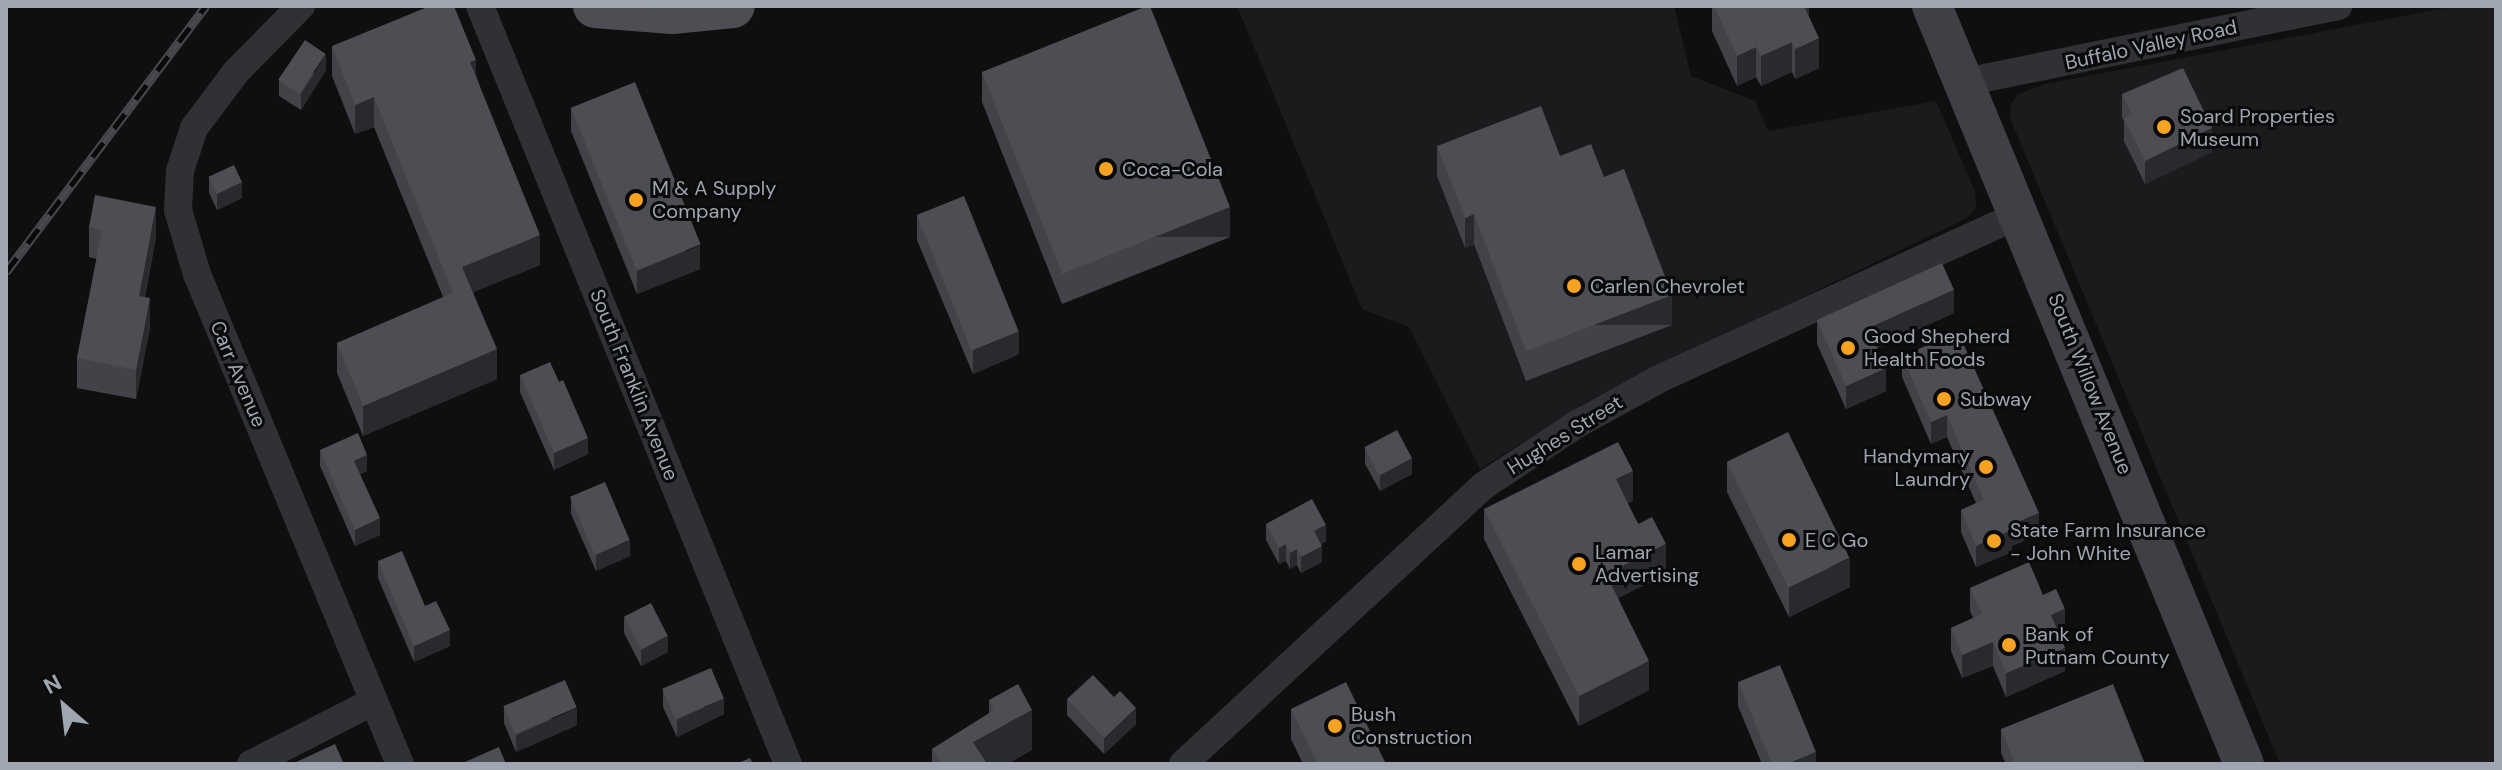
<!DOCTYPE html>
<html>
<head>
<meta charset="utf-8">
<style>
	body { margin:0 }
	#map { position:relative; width:2502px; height:770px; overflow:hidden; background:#0f0f10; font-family:"DM Sans",sans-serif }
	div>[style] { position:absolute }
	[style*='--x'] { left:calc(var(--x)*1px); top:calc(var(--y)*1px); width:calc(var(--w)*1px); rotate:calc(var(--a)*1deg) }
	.built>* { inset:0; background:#1b1b1d }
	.minor>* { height:28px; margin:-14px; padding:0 14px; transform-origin:14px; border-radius:14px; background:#303135 }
	.secondary>* { height:40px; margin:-20px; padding:0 20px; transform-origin:20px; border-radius:20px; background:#3e4045 }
	.primary>* { height:44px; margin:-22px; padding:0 22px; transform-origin:22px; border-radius:22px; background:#4c4e54 }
	.rail>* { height:9px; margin-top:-4.5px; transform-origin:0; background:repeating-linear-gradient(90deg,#0a0a0b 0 18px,#47494e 0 36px); box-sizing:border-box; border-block:2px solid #47494e }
	.wall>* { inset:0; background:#424348 }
	.shaded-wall>* { inset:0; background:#292a2d; transform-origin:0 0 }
	.building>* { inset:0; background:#4c4e53; transform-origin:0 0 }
	.dots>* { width:22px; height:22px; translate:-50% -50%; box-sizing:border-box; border:4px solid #0a0a0b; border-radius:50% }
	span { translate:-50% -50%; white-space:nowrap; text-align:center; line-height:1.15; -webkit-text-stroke:6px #0a0a0b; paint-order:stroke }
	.street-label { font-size:20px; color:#9fa6b2 }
	.poi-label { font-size:20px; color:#9fa6b2 }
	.left { translate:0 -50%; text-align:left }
	.right { translate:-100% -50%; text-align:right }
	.frame { position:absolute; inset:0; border:8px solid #9fa6b2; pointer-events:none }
	.north { position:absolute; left:24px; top:666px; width:80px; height:80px; -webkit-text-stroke:6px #0a0a0b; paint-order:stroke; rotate:332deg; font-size:22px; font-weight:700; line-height:32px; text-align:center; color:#9fa6b2 }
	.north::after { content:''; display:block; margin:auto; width:28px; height:36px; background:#9fa6b2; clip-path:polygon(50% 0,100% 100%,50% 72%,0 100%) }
</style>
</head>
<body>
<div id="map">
	<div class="built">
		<div style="clip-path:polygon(1237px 6px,1674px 6px,1691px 76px,1755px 101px,1768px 131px,1936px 101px,1975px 191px,1976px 208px,1967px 218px,1588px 401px,1480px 469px,1409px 327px,1362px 309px)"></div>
		<div style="clip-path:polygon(2456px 6px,2496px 6px,2496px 764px,2280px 764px,2010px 118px,2011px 104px,2018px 94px,2045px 84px)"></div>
	</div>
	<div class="minor">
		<div style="--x:301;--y:6;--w:93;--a:134.6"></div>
		<div style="--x:236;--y:72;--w:70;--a:126.9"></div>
		<div style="--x:194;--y:128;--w:45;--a:108"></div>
		<div style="--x:180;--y:171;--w:39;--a:93"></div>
		<div style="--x:178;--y:210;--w:67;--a:73.5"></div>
		<div style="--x:197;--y:274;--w:530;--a:67.5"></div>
		<div style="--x:480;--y:6;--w:818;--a:67.89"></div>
		<div style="--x:1965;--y:82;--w:381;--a:-11.5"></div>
		<div style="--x:251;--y:764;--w:138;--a:-27.1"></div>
		<div style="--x:1183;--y:764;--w:409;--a:-42.8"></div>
		<div style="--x:1483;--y:486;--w:113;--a:-33.4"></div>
		<div style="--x:1577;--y:424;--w:96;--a:-28.7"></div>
		<div style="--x:1661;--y:378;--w:393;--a:-24.5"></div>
	</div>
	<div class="secondary">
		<div style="--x:1932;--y:6;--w:820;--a:67.63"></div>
	</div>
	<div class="primary">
		<div style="--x:595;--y:6;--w:77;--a:4.5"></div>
		<div style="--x:672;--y:12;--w:61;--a:-5.6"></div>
	</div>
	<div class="rail">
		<div style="--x:6;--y:272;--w:333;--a:-53.1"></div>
	</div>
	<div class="wall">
		<div style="clip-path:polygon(1712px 6px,1809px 6px,1809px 17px,1819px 68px,1795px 79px,1792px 72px,1761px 86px,1756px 77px,1737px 86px,1712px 31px)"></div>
		<div style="clip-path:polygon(332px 46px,476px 75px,540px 265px,473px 292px,497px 379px,363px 436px,337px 373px,337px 343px,443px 297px,374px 127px,355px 134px,332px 76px)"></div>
		<div style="clip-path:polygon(326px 70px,301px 110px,279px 96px,279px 80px)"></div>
		<div style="clip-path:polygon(982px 72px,1230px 237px,1062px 304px,982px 102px)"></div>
		<div style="clip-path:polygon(2122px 94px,2212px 152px,2145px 184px,2124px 141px,2124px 122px,2122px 117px)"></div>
		<div style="clip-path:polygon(571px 107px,700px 269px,637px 294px,571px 131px)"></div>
		<div style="clip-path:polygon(1437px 146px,1560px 156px,1604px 177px,1672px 325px,1526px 381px,1474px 244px,1465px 248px,1437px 176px)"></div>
		<div style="clip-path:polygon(209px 177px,242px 198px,217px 210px,209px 193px)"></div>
		<div style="clip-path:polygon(917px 216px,1019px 354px,973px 374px,917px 240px)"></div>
		<div style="clip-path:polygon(89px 227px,156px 237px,145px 297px,150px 328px,136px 399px,77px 388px,77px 358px,97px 259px,89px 257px)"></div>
		<div style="clip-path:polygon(1954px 313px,1877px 348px,1886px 391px,1846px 409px,1817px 344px,1817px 320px)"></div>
		<div style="clip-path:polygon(1902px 356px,2039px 534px,2012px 546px,2012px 552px,1976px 567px,1961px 532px,1961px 510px,1976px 503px,1947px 437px,1931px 444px,1902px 377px)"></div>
		<div style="clip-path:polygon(520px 375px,588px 454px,554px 470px,520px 392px)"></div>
		<div style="clip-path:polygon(1365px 448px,1412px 474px,1380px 491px,1365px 464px)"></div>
		<div style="clip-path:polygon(320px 450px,367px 471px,360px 474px,380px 535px,355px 546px,320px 466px)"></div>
		<div style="clip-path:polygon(1727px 462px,1850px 587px,1789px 617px,1727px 492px)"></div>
		<div style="clip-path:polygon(571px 498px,630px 556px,596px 571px,571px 514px)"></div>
		<div style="clip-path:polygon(1633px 501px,1627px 503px,1666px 574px,1618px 598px,1649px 690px,1579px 726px,1484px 539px,1484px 509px)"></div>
		<div style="clip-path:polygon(1266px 524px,1326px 541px,1321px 544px,1322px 562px,1301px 573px,1297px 565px,1290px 569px,1286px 561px,1279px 564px,1266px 540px)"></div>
		<div style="clip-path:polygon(378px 561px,425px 606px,450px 646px,414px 662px,378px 578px)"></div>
		<div style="clip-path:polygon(1970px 588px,2043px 595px,2065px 632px,2059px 635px,2065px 671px,2006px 697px,1993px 666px,1962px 678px,1951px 651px,1951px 628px,1973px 618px,1970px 611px)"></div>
		<div style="clip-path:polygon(624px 617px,668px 652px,641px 666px,624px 633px)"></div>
		<div style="clip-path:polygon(1738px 682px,1816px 764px,1762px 764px,1738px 706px)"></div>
		<div style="clip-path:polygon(663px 691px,724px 714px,677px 737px,663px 707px)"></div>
		<div style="clip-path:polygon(1067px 699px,1136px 724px,1104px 754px,1067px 715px)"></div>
		<div style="clip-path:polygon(989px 700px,1032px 750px,1007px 764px,932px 764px,932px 749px,989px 714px)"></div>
		<div style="clip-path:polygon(504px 707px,577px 725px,516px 752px,504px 723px)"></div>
		<div style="clip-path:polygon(1291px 709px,1386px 764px,1303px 764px,1291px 739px)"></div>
		<div style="clip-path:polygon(2001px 729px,2145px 764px,2006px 764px,2001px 753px)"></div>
	</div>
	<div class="shaded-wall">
		<div style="clip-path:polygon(1800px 6px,1809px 6px,1809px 22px)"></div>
		<div style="clip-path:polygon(1819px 38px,1819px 68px,1795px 79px,1795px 49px)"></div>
		<div style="clip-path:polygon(1792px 42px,1792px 72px,1761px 86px,1761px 56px)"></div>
		<div style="clip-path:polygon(1756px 47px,1756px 77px,1737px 86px,1737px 56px)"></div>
		<div style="clip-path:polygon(326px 54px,326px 70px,301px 110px,301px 94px)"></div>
		<div style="clip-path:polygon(476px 60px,476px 90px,470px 62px)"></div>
		<div style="clip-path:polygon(374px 97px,374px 127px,355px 134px,355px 105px)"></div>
		<div style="clip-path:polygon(2212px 128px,2212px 152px,2145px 184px,2145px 161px)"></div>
		<div style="clip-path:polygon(242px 182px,242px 198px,217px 210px,217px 194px)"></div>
		<div style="clip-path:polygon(156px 207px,156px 237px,139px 326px,139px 296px)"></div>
		<div style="left:1230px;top:207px;width:30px;height:181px;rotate:90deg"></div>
		<div style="clip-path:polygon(1474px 214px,1474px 244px,1465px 248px,1465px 218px)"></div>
		<div style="clip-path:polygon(540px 235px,540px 265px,462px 297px,462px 267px)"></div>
		<div style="clip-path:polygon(700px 245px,700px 269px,637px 294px,637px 271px)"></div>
		<div style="clip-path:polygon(1954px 290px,1954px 313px,1868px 352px,1868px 328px)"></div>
		<div style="left:1672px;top:295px;width:30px;height:156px;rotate:90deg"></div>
		<div style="clip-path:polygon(150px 298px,150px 328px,136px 399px,136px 370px)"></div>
		<div style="clip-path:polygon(1019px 331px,1019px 354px,973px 374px,973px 350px)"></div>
		<div style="clip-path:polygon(497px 349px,497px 379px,363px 436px,363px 406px)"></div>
		<div style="clip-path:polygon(1886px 368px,1886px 391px,1846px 409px,1846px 386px)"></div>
		<div style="clip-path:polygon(1947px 415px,1947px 437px,1931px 444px,1931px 422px)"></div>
		<div style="clip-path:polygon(588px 438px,588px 454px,554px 470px,554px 453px)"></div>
		<div style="clip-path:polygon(367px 455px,367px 471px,354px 477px,354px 461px)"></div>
		<div style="clip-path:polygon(1412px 458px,1412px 474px,1380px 491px,1380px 475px)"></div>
		<div style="clip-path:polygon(1633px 471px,1633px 501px,1616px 509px,1616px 479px)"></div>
		<div style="clip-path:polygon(2039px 513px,2039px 534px,2012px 546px,2012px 552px,1976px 567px,1976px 546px,2010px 525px)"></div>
		<div style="clip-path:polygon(380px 518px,380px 535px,355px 546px,355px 530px)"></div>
		<div style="clip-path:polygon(1326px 525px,1326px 541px,1314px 547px,1314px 531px)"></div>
		<div style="clip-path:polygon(630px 540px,630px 556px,596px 571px,596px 555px)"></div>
		<div style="clip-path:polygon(1286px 544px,1286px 561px,1279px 564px,1279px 548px)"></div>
		<div style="clip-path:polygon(1666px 544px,1666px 574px,1606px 604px,1606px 574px)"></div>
		<div style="clip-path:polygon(1322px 546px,1322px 562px,1301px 573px,1301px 557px)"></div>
		<div style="clip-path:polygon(1297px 549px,1297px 565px,1290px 569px,1290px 553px)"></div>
		<div style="clip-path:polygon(1850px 558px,1850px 587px,1789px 617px,1789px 587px)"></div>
		<div style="clip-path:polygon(2065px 609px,2065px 632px,2051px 639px,2051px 615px)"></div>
		<div style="clip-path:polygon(450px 630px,450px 646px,414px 662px,414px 646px)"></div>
		<div style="clip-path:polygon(668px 636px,668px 652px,641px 666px,641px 650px)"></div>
		<div style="clip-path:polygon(1993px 642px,1993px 666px,1962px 678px,1962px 655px)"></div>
		<div style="clip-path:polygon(2065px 648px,2065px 671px,2006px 697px,2006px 673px)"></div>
		<div style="clip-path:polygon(1649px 661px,1649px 690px,1579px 726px,1579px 696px)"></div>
		<div style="clip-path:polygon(724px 698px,724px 714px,677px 737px,677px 720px)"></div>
		<div style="clip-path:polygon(577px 708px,577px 725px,516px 752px,516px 735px)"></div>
		<div style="clip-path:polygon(1136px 708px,1136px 724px,1104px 754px,1104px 738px)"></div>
		<div style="clip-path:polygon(1032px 710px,1032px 750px,1007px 764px,973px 764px,973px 742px)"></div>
		<div style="clip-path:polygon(1816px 752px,1816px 764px,1786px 764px)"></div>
	</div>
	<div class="building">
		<div style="clip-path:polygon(430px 6px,454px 6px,476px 60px,470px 62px,540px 235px,462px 267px,497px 349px,363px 406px,337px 343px,453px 293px,374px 97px,355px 105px,332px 46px)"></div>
		<div style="clip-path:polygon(1147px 6px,1150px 6px,1230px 207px,1062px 274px,982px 72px)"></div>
		<div style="clip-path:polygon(1714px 6px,1804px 6px,1819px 38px,1795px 49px,1792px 42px,1761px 56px,1756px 47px,1737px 56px)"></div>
		<div style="left:305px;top:40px;width:25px;height:48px;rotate:34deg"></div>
		<div style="clip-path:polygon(2183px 68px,2212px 128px,2145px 161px,2124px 118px,2132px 114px,2122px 94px)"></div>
		<div style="left:635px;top:82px;width:175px;height:69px;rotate:68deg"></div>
		<div style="clip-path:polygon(1541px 106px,1560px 156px,1591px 144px,1604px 177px,1624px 169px,1672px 295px,1526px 351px,1474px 214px,1465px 218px,1437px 146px)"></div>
		<div style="left:234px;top:165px;width:19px;height:28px;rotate:65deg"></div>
		<div style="clip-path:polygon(95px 195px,156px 207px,139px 296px,150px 298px,136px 370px,77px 358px,102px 230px,89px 227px)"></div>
		<div style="left:964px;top:196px;width:146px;height:51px;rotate:68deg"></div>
		<div style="clip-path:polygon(1942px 263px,1954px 290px,1868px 328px,1886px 368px,1846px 386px,1817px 320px)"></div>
		<div style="clip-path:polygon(1958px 332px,2039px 513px,2010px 525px,2012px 530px,1976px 546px,1961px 510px,1984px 500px,1947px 415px,1931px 422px,1902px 356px)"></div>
		<div style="clip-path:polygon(550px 362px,559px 382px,563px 380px,588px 438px,554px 453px,520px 375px)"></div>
		<div style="left:1397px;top:430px;width:32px;height:37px;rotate:62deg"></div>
		<div style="left:1788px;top:432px;width:140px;height:68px;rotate:64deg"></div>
		<div style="clip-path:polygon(358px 433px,367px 455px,354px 461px,380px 518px,355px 530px,320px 450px)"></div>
		<div style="clip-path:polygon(1618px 442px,1633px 471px,1616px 479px,1638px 524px,1652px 517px,1666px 544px,1606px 574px,1649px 661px,1579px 696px,1484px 509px)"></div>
		<div style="left:605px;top:482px;width:63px;height:38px;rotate:67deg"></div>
		<div style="clip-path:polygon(1312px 499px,1326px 525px,1314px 531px,1322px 546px,1301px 557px,1297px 549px,1290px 553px,1286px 544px,1279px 548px,1266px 524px)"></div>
		<div style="clip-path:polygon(402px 551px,425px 606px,436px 601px,450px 630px,414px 646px,378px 561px)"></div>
		<div style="clip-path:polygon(2029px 562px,2043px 595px,2056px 589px,2065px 609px,2051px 615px,2065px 648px,2006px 673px,1993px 642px,1962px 655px,1951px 628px,1982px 614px,1970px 588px)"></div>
		<div style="left:651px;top:603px;width:37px;height:30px;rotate:63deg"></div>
		<div style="clip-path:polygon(1780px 665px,1816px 752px,1786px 764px,1772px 764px,1738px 682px)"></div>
		<div style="left:711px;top:668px;width:33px;height:53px;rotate:67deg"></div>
		<div style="clip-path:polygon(1093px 675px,1114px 697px,1120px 691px,1136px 708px,1104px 738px,1067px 699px)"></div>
		<div style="left:565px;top:680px;width:30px;height:67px;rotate:67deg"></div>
		<div style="clip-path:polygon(1346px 682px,1386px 764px,1318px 764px,1291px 709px)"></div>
		<div style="clip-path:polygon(1018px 684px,1032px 710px,973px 742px,987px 764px,942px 764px,932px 749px,994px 710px,989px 700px)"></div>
		<div style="clip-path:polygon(2113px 684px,2145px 764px,2015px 764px,2001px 729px)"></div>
		<div style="clip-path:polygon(335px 744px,344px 764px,295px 764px,294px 763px)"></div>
		<div style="clip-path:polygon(499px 747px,506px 764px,466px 764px,465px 762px)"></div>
		<div style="clip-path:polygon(750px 758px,753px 764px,736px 764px)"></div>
	</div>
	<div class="dots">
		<div style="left:2164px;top:127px;background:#f7a220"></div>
		<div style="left:1106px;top:169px;background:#f7a220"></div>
		<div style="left:636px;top:200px;background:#f7a220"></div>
		<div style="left:1574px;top:286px;background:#f7a220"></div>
		<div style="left:1848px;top:348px;background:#f7a220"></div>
		<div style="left:1944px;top:399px;background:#f7a220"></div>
		<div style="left:1986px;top:467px;background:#f7a220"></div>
		<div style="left:1789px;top:540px;background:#f7a220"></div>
		<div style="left:1994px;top:541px;background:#f7a220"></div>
		<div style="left:1579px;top:564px;background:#f7a220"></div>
		<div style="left:2009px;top:645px;background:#f7a220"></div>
		<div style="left:1335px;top:726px;background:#f7a220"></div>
	</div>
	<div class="street-label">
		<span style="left:2151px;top:45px;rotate:-12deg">Buffalo Valley Road</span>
		<span style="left:238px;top:374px;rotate:67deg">Carr Avenue</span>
		<span style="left:2090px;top:384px;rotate:68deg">South Willow Avenue</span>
		<span style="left:634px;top:385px;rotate:68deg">South Franklin Avenue</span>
		<span style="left:1565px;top:435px;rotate:-32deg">Hughes Street</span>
	</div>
	<div class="poi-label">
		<span class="left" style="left:2180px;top:128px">Soard Properties<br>Museum</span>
		<span class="left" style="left:1122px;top:169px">Coca-Cola</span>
		<span class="left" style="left:652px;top:200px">M &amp; A Supply<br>Company</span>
		<span class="left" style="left:1590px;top:286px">Carlen Chevrolet</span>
		<span class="left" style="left:1864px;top:348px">Good Shepherd<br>Health Foods</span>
		<span class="left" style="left:1960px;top:399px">Subway</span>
		<span class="right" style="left:1970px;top:468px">Handymary<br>Laundry</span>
		<span class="left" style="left:2010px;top:542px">State Farm Insurance<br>- John White</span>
		<span class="left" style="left:1805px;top:540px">E C Go</span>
		<span class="left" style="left:1595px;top:564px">Lamar<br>Advertising</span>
		<span class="left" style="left:2025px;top:646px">Bank of<br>Putnam County</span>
		<span class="left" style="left:1351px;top:726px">Bush<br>Construction</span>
	</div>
	<div class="frame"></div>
	<div class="north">N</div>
</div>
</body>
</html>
